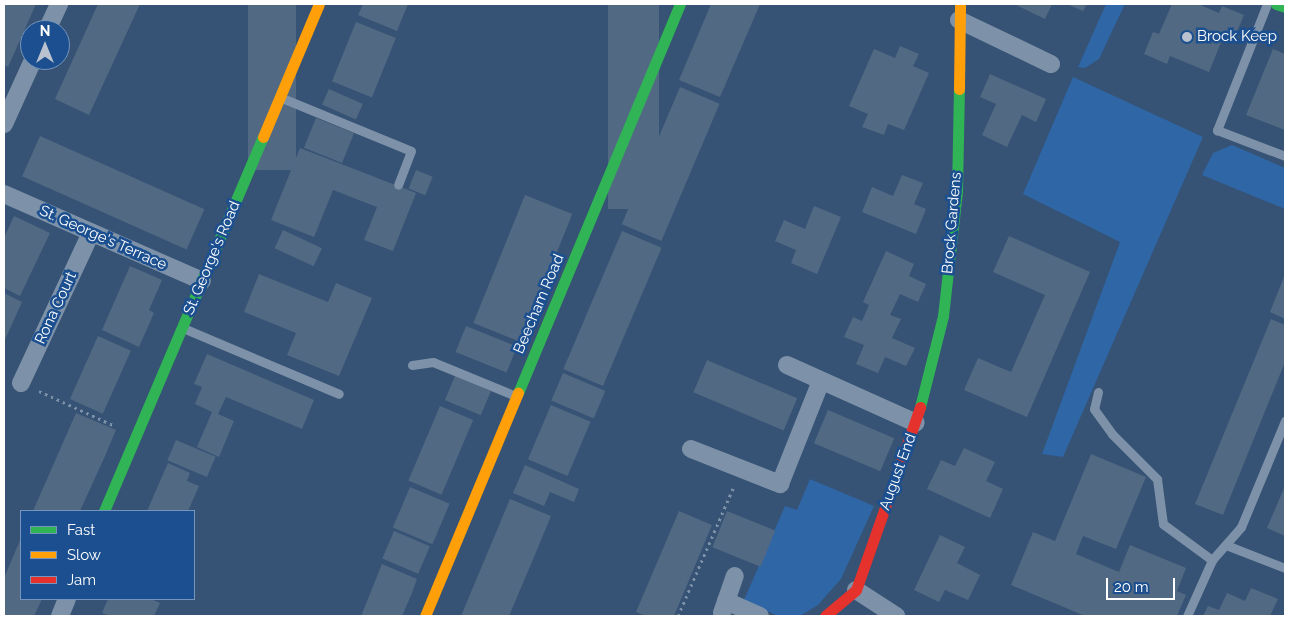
<!DOCTYPE html>
<html>
<head>
<meta charset="utf-8">
<style>
	body { margin:0 }
	#map { position:relative; width:1289px; height:620px; overflow:hidden; background:#365274; font-family:Raleway,sans-serif }
	div>[style] { position:absolute }
	[style*='--x'] { left:calc(var(--x)*1px); top:calc(var(--y)*1px); width:calc(var(--w)*1px); rotate:calc(var(--a)*1deg) }
	.green>* { inset:0; background:#2f66a5 }
	.building>* { inset:0; background:#526984; transform-origin:0 0 }
	.path>* { height:3px; margin-top:-1.5px; transform-origin:0; background:repeating-linear-gradient(90deg,#7d92a8 0 2.5px,transparent 0 6.5px) }
	.lane>* { height:9px; margin:-4.5px; padding:0 4.5px; transform-origin:4.5px; border-radius:4.5px; background:#7d92a8 }
	.street>* { height:18px; margin:-9px; padding:0 9px; transform-origin:9px; border-radius:9px; background:#7d92a8 }
	.fast>* { height:11px; margin:-5.5px; padding:0 5.5px; transform-origin:5.5px; border-radius:5.5px; background:#30b455 }
	.slow>* { height:11px; margin:-5.5px; padding:0 5.5px; transform-origin:5.5px; border-radius:5.5px; background:#ff9f0a }
	.jam>* { height:11px; margin:-5.5px; padding:0 5.5px; transform-origin:5.5px; border-radius:5.5px; background:#e5322d }
	.dots>* { width:14px; height:14px; translate:-50% -50%; box-sizing:border-box; border:2px solid #1b4f8f; border-radius:50% }
	span { translate:-50% -50%; white-space:nowrap; text-align:center; line-height:1.15; -webkit-text-stroke:5px #1b4f8f; paint-order:stroke }
	.poi-label { font-size:15px; color:#fff }
	.left { translate:0 -50%; text-align:left }
	.street-label { font-size:15px; color:#fff }
	.frame { position:absolute; inset:0; border:5px solid #fff; pointer-events:none }
	.legend { position:absolute; left:20px; top:510px; width:175px; height:90px; box-sizing:border-box; background:#1b4f8f; border:1px solid #7695bc; margin:0; padding:6px 9px; list-style:none; font-size:15px; color:#fff }
	.legend li { display:flex; align-items:center; gap:10px; height:25px }
	.legend b { width:25px; border:1px solid #7695bc }
	.north { position:absolute; left:20px; top:20px; width:50px; height:50px; box-sizing:border-box; background:#1b4f8f; border:1px solid #7695bc; border-radius:50%; rotate:0deg; font-size:14px; font-weight:700; line-height:20px; text-align:center; color:#fff }
	.north::after { content:''; display:block; margin:auto; width:18px; height:22px; background:#b9c2ce; clip-path:polygon(50% 0,100% 100%,50% 72%,0 100%) }
	.scale { position:absolute; left:1106px; top:578px; width:69px; height:22px; box-sizing:border-box; border:2px solid #fff; border-top:0; padding-left:6px; font-size:15px; line-height:18px; white-space:nowrap; color:#fff; -webkit-text-stroke:4px #1b4f8f; paint-order:stroke }
</style>
</head>
<body>
<div id="map">
	<div class="green">
		<div style="clip-path:polygon(1106px 4px,1125px 4px,1099px 59px,1085px 68px,1078px 67px)"></div>
		<div style="clip-path:polygon(1073px 77px,1203px 137px,1063px 457px,1042px 454px,1120px 242px,1023px 194px)"></div>
		<div style="clip-path:polygon(1232px 145px,1285px 168px,1285px 209px,1202px 175px,1213px 153px)"></div>
		<div style="clip-path:polygon(810px 479px,874px 506px,841px 579px,818px 605px,800px 616px,778px 616px,744px 600px,785px 506px,797px 510px)"></div>
	</div>
	<div class="building">
		<div style="clip-path:polygon(4px 4px,36px 4px,8px 67px,4px 65px)"></div>
		<div style="clip-path:polygon(98px 4px,140px 4px,89px 115px,55px 99px)"></div>
		<div style="left:248px;top:4px;width:48px;height:166px"></div>
		<div style="clip-path:polygon(363px 4px,408px 4px,397px 31px,358px 15px)"></div>
		<div style="left:608px;top:4px;width:51px;height:205px"></div>
		<div style="clip-path:polygon(711px 4px,760px 4px,720px 97px,679px 80px)"></div>
		<div style="clip-path:polygon(1014px 4px,1052px 4px,1045px 19px)"></div>
		<div style="clip-path:polygon(1067px 4px,1087px 4px,1083px 11px)"></div>
		<div style="clip-path:polygon(1172px 4px,1198px 4px,1219px 13px,1222px 6px,1244px 15px,1234px 39px,1224px 35px,1209px 72px,1170px 56px,1167px 64px,1144px 54px,1153px 32px,1159px 34px)"></div>
		<div style="left:356px;top:22px;width:43px;height:64px;rotate:22deg"></div>
		<div style="clip-path:polygon(900px 46px,919px 54px,913px 66px,929px 73px,904px 130px,888px 124px,884px 135px,862px 127px,868px 114px,849px 106px,874px 49px,895px 58px)"></div>
		<div style="clip-path:polygon(1273px 49px,1285px 54px,1285px 130px,1246px 115px)"></div>
		<div style="clip-path:polygon(990px 74px,1046px 99px,1036px 122px,1022px 115px,1007px 147px,982px 135px,996px 104px,980px 97px)"></div>
		<div style="left:680px;top:87px;width:43px;height:149px;rotate:23deg"></div>
		<div style="left:329px;top:89px;width:37px;height:17px;rotate:24deg"></div>
		<div style="left:316px;top:118px;width:41px;height:32px;rotate:22deg"></div>
		<div style="left:40px;top:136px;width:180px;height:44px;rotate:24deg"></div>
		<div style="clip-path:polygon(300px 148px,416px 193px,393px 251px,364px 240px,377px 207px,333px 190px,314px 237px,271px 220px)"></div>
		<div style="left:416px;top:170px;width:18px;height:20px;rotate:22deg"></div>
		<div style="clip-path:polygon(902px 175px,923px 183px,914px 204px,926px 209px,916px 234px,862px 212px,872px 187px,893px 196px)"></div>
		<div style="left:525px;top:195px;width:51px;height:138px;rotate:22deg"></div>
		<div style="clip-path:polygon(814px 206px,841px 217px,817px 274px,791px 263px,796px 250px,775px 241px,784px 220px,805px 229px)"></div>
		<div style="clip-path:polygon(14px 216px,50px 233px,20px 296px,4px 288px,4px 238px)"></div>
		<div style="left:283px;top:230px;width:43px;height:20px;rotate:25deg"></div>
		<div style="left:622px;top:231px;width:43px;height:150px;rotate:23deg"></div>
		<div style="clip-path:polygon(1009px 236px,1090px 272px,1027px 417px,964px 390px,978px 358px,1011px 372px,1045px 295px,993px 272px)"></div>
		<div style="clip-path:polygon(886px 251px,914px 264px,909px 276px,926px 284px,918px 302px,900px 294px,890px 315px,901px 319px,892px 338px,915px 348px,906px 366px,885px 357px,878px 373px,856px 364px,864px 345px,844px 337px,853px 317px,862px 321px,869px 305px,863px 302px)"></div>
		<div style="clip-path:polygon(130px 266px,162px 280px,149px 310px,154px 313px,139px 347px,102px 330px)"></div>
		<div style="clip-path:polygon(259px 274px,328px 302px,336px 283px,372px 298px,339px 376px,287px 355px,296px 333px,244px 312px)"></div>
		<div style="clip-path:polygon(1285px 274px,1285px 319px,1270px 312px)"></div>
		<div style="clip-path:polygon(4px 293px,22px 302px,4px 342px)"></div>
		<div style="clip-path:polygon(1271px 319px,1285px 325px,1285px 362px,1223px 515px,1195px 504px)"></div>
		<div style="left:466px;top:326px;width:55px;height:28px;rotate:22deg"></div>
		<div style="left:98px;top:336px;width:36px;height:69px;rotate:24deg"></div>
		<div style="clip-path:polygon(207px 354px,314px 400px,302px 429px,226px 397px,218px 414px,234px 421px,219px 457px,197px 447px,212px 412px,195px 404px,202px 387px,194px 384px)"></div>
		<div style="left:707px;top:360px;width:98px;height:35px;rotate:23deg"></div>
		<div style="left:563px;top:373px;width:46px;height:30px;rotate:23deg"></div>
		<div style="left:455px;top:376px;width:39px;height:26px;rotate:23deg"></div>
		<div style="left:551px;top:405px;width:43px;height:59px;rotate:23deg"></div>
		<div style="left:440px;top:406px;width:36px;height:81px;rotate:23deg"></div>
		<div style="left:828px;top:410px;width:72px;height:36px;rotate:23deg"></div>
		<div style="clip-path:polygon(76px 413px,116px 430px,105px 456px,80px 511px,33px 511px)"></div>
		<div style="left:176px;top:440px;width:43px;height:22px;rotate:23deg"></div>
		<div style="clip-path:polygon(964px 448px,995px 462px,986px 481px,1003px 489px,990px 518px,927px 489px,941px 460px,955px 466px)"></div>
		<div style="clip-path:polygon(1091px 454px,1146px 477px,1116px 549px,1083px 536px,1076px 554px,1119px 572px,1130px 545px,1186px 568px,1177px 591px,1186px 595px,1177px 616px,1085px 616px,1011px 585px,1033px 532px,1055px 541px)"></div>
		<div style="clip-path:polygon(168px 463px,190px 473px,187px 481px,199px 486px,188px 511px,147px 511px)"></div>
		<div style="clip-path:polygon(525px 465px,579px 489px,574px 502px,550px 492px,544px 506px,513px 493px)"></div>
		<div style="clip-path:polygon(1285px 486px,1285px 536px,1267px 528px)"></div>
		<div style="left:410px;top:487px;width:43px;height:44px;rotate:23deg"></div>
		<div style="clip-path:polygon(510px 499px,551px 516px,534px 557px,509px 616px,461px 616px)"></div>
		<div style="clip-path:polygon(679px 511px,712px 525px,674px 616px,646px 616px,636px 612px)"></div>
		<div style="left:727px;top:511px;width:52px;height:39px;rotate:22deg"></div>
		<div style="left:394px;top:531px;width:39px;height:30px;rotate:23deg"></div>
		<div style="clip-path:polygon(940px 535px,965px 547px,957px 563px,980px 575px,968px 600px,945px 590px,939px 602px,914px 590px)"></div>
		<div style="clip-path:polygon(21px 538px,21px 599px,42px 599px,34px 616px,4px 616px,4px 578px)"></div>
		<div style="clip-path:polygon(382px 564px,417px 579px,412px 593px,402px 616px,361px 616px)"></div>
		<div style="clip-path:polygon(1251px 588px,1278px 599px,1270px 616px,1203px 616px,1208px 606px,1219px 610px,1227px 593px,1245px 601px)"></div>
		<div style="clip-path:polygon(108px 599px,151px 599px,160px 603px,154px 616px,110px 616px,102px 613px)"></div>
	</div>
	<div class="path">
		<div style="--x:39;--y:391;--w:84;--a:24.7"></div>
		<div style="--x:678;--y:616;--w:142;--a:-66.7"></div>
	</div>
	<div class="lane">
		<div style="--x:1267;--y:4;--w:136;--a:111.6"></div>
		<div style="--x:1217;--y:130;--w:73;--a:20.9"></div>
		<div style="--x:282;--y:98;--w:139;--a:22.3"></div>
		<div style="--x:411;--y:151;--w:36;--a:111"></div>
		<div style="--x:183;--y:328;--w:169;--a:22.9"></div>
		<div style="--x:412;--y:365;--w:21;--a:-8"></div>
		<div style="--x:433;--y:362;--w:90;--a:22.3"></div>
		<div style="--x:1098;--y:392;--w:17;--a:103"></div>
		<div style="--x:1094;--y:409;--w:31;--a:54"></div>
		<div style="--x:1112;--y:434;--w:64;--a:45"></div>
		<div style="--x:1157;--y:479;--w:45;--a:82.4"></div>
		<div style="--x:1163;--y:524;--w:61;--a:36.3"></div>
		<div style="--x:1226;--y:545;--w:63;--a:21.3"></div>
		<div style="--x:1187;--y:616;--w:61;--a:-65.9"></div>
		<div style="--x:1212;--y:560;--w:44;--a:-48.7"></div>
		<div style="--x:1241;--y:527;--w:115;--a:-67.5"></div>
	</div>
	<div class="street">
		<div style="--x:959;--y:20;--w:102;--a:25.6"></div>
		<div style="--x:47;--y:30;--w:29;--a:-65"></div>
		<div style="--x:4;--y:124;--w:70;--a:-65.6"></div>
		<div style="--x:4;--y:194;--w:216;--a:23.7"></div>
		<div style="--x:787;--y:365;--w:141;--a:24.2"></div>
		<div style="--x:21;--y:383;--w:166;--a:-65"></div>
		<div style="--x:691;--y:449;--w:96;--a:21.5"></div>
		<div style="--x:780;--y:484;--w:111;--a:-68.3"></div>
		<div style="--x:856;--y:590;--w:48;--a:33"></div>
		<div style="--x:726;--y:601;--w:37;--a:24"></div>
		<div style="--x:722;--y:613;--w:39;--a:-71"></div>
		<div style="--x:60;--y:616;--w:18;--a:-68"></div>
	</div>
	<div class="fast">
		<div style="--x:1276;--y:4;--w:9;--a:18"></div>
		<div style="--x:518;--y:393;--w:421;--a:-67.4"></div>
		<div style="--x:920;--y:407;--w:94;--a:-75.8"></div>
		<div style="--x:943;--y:316;--w:126;--a:-83.6"></div>
		<div style="--x:957;--y:191;--w:102;--a:-88.9"></div>
		<div style="--x:104;--y:511;--w:406;--a:-67"></div>
	</div>
	<div class="slow">
		<div style="--x:959;--y:89;--w:85;--a:-89.3"></div>
		<div style="--x:263;--y:137;--w:144;--a:-67.2"></div>
		<div style="--x:425;--y:616;--w:242;--a:-67.4"></div>
	</div>
	<div class="jam">
		<div style="--x:825;--y:616;--w:40;--a:-40"></div>
		<div style="--x:856;--y:590;--w:194;--a:-70.7"></div>
	</div>
	<div class="dots">
		<div style="left:1187px;top:37px;background:#b9c2ce"></div>
	</div>
	<div class="poi-label">
		<span class="left" style="left:1197px;top:37px">Brock Keep</span>
	</div>
	<div class="street-label">
		<span style="left:952px;top:223px;rotate:-85deg">Brock Gardens</span>
		<span style="left:103px;top:238px;rotate:24deg">St. George's Terrace</span>
		<span style="left:212px;top:258px;rotate:-67deg">St. George's Road</span>
		<span style="left:539px;top:304px;rotate:-67deg">Beecham Road</span>
		<span style="left:56px;top:308px;rotate:-65deg">Rona Court</span>
		<span style="left:898px;top:472px;rotate:-70deg">August End</span>
	</div>
	<div class="frame"></div>
	<ul class="legend">
	<li><b style="height:6px;background:#30b455"></b>Fast</li>
	<li><b style="height:6px;background:#ff9f0a"></b>Slow</li>
	<li><b style="height:6px;background:#e5322d"></b>Jam</li>
	</ul>
	<div class="north">N</div>
	<div class="scale">20 m</div>
</div>
</body>
</html>
